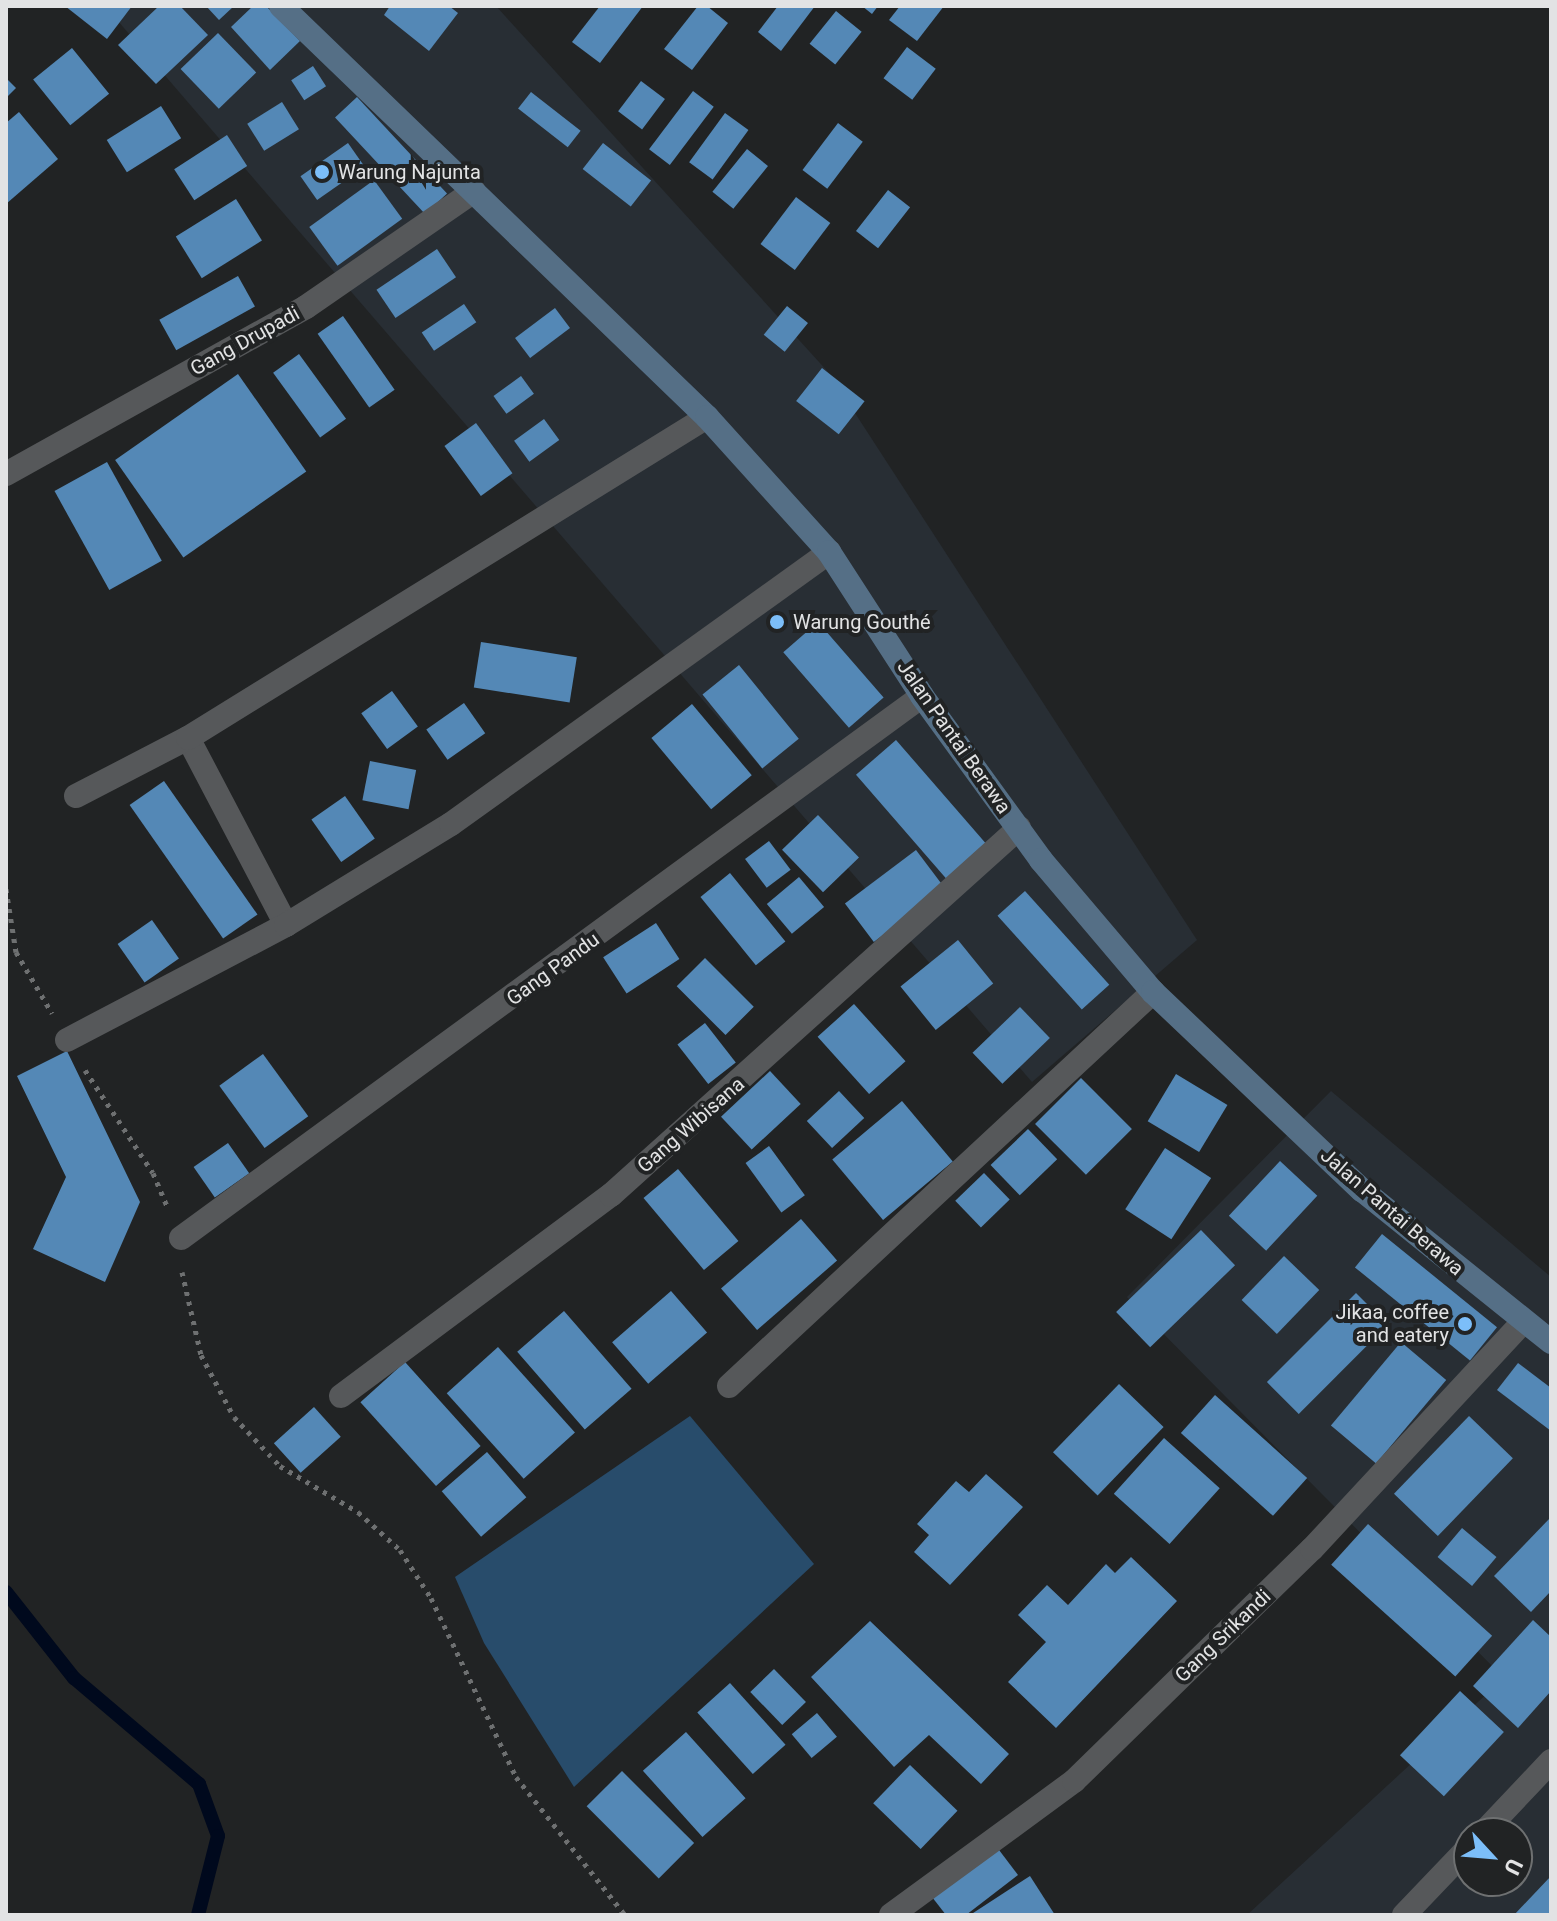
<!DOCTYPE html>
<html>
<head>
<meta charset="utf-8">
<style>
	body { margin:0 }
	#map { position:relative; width:1557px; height:1921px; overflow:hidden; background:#212324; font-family:Roboto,sans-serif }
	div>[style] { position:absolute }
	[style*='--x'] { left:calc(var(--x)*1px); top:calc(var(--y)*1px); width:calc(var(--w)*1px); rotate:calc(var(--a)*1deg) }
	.built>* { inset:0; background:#282e34 }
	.green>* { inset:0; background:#284c6b }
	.stream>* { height:14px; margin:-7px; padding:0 7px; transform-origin:7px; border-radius:7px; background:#00091d }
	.building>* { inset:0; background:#5488b6; transform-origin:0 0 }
	.path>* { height:5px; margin-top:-2.5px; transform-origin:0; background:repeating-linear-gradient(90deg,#6e7071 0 4px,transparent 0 10px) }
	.street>* { height:24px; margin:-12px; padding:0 12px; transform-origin:12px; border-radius:12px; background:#56585a }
	.secondary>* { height:24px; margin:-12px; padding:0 12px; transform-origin:12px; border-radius:12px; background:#556f86 }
	.dots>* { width:22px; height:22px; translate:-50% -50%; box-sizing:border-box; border:4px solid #212324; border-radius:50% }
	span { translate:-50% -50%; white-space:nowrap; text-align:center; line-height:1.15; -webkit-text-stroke:8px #212324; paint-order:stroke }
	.poi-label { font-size:20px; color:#e2e3e4 }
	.left { translate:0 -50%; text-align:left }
	.right { translate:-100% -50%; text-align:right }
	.street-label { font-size:20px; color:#e2e3e4 }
	.frame { position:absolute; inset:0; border:8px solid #e2e3e4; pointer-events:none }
	.north { position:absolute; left:1453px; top:1817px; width:80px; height:80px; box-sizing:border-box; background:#212324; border:2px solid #6e7071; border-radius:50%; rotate:116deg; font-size:22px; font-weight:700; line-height:32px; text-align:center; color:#e2e3e4 }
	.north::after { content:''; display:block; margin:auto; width:28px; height:36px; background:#7cbef9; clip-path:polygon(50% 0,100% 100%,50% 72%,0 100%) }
</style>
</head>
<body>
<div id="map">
	<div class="built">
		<div style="clip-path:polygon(105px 6px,496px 6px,829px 373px,1197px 940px,1032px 1082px)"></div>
		<div style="clip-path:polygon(evenodd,1331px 1091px,1551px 1277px,1551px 1915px,1247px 1915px,1504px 1678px,1127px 1297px,1331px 1091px,1469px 1833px,1517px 1833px,1517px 1881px,1469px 1881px,1469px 1833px)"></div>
	</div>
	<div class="green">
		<div style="clip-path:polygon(690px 1416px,814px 1564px,574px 1787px,484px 1643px,455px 1577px)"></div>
	</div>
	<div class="stream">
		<div style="--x:6;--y:1592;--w:110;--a:51.7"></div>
		<div style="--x:74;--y:1678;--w:164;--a:40.3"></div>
		<div style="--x:199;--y:1784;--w:55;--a:69.9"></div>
		<div style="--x:218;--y:1836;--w:81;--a:104.2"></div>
	</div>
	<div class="building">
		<div style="clip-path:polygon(65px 6px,132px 6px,107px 39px)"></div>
		<div style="clip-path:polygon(159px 6px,180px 6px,208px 35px,156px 84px,118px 45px)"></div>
		<div style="clip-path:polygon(206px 6px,234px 6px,219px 20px)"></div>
		<div style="clip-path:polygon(253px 6px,266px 6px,300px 41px,270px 70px,231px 27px)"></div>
		<div style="clip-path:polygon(390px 6px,449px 6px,458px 13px,429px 51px,384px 15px)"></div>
		<div style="clip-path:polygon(600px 6px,643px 6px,600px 63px,572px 42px)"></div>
		<div style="clip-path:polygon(698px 6px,707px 6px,728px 23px,692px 70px,664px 49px)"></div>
		<div style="clip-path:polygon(778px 6px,815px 6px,781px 51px,758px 32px)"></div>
		<div style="clip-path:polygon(862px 6px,878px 6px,872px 14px)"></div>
		<div style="clip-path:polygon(900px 6px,944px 6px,917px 41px,889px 20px)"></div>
		<div style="left:836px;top:11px;width:33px;height:42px;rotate:39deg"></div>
		<div style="left:218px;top:33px;width:55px;height:52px;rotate:46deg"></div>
		<div style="left:907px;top:47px;width:36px;height:39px;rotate:37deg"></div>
		<div style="left:72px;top:48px;width:59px;height:50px;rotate:51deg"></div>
		<div style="left:313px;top:66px;width:24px;height:26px;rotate:57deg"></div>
		<div style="clip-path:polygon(6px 78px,16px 88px,6px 98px)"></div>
		<div style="left:641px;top:81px;width:30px;height:38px;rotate:37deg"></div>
		<div style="left:693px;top:91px;width:26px;height:73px;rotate:37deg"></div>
		<div style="left:531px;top:92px;width:63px;height:21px;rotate:38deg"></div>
		<div style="left:357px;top:97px;width:132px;height:30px;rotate:47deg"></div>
		<div style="left:282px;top:102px;width:32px;height:41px;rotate:58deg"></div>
		<div style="left:161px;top:106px;width:38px;height:64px;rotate:58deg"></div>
		<div style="clip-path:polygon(19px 112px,58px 159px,6px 204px,6px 123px)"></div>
		<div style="left:725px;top:113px;width:29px;height:61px;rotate:36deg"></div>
		<div style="left:838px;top:123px;width:31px;height:59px;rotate:37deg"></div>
		<div style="left:227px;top:135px;width:37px;height:63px;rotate:57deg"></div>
		<div style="left:348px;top:143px;width:29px;height:58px;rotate:55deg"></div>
		<div style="left:603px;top:143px;width:61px;height:33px;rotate:38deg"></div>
		<div style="left:747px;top:149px;width:27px;height:55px;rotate:39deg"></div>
		<div style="left:374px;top:180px;width:48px;height:80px;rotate:54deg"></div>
		<div style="left:888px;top:190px;width:28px;height:52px;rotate:38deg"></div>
		<div style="left:796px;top:197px;width:43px;height:59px;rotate:37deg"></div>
		<div style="left:236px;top:199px;width:49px;height:71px;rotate:58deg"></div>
		<div style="left:437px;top:249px;width:34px;height:73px;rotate:56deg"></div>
		<div style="left:238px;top:276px;width:35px;height:90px;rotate:61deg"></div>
		<div style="left:464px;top:304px;width:22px;height:51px;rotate:56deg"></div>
		<div style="left:787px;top:306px;width:27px;height:37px;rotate:39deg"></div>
		<div style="left:555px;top:308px;width:25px;height:50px;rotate:53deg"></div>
		<div style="left:343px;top:316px;width:90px;height:31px;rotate:55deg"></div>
		<div style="left:299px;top:354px;width:80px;height:32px;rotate:54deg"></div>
		<div style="left:822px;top:368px;width:54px;height:42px;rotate:38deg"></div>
		<div style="left:238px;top:374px;width:119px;height:150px;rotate:55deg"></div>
		<div style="left:521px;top:376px;width:22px;height:34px;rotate:54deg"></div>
		<div style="left:544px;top:419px;width:26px;height:37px;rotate:54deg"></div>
		<div style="left:476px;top:423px;width:62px;height:39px;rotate:54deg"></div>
		<div style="left:107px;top:462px;width:113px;height:60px;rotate:61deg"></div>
		<div style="left:818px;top:622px;width:100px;height:46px;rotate:49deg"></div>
		<div style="left:481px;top:642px;width:97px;height:46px;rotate:9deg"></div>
		<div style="left:739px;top:665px;width:95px;height:47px;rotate:51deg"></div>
		<div style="left:392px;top:691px;width:44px;height:38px;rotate:54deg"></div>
		<div style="left:464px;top:703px;width:37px;height:46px;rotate:55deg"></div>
		<div style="left:692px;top:704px;width:93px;height:53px;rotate:50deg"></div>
		<div style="left:896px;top:740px;width:138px;height:53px;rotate:49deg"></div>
		<div style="left:370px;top:761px;width:47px;height:40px;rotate:11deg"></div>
		<div style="left:164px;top:781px;width:163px;height:42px;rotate:55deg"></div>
		<div style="left:345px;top:796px;width:52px;height:41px;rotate:55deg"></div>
		<div style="left:818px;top:815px;width:59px;height:50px;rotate:46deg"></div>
		<div style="left:769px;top:841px;width:36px;height:30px;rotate:53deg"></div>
		<div style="left:916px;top:850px;width:48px;height:89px;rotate:53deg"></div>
		<div style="left:730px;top:873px;width:88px;height:38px;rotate:51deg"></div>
		<div style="left:799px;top:877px;width:39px;height:42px;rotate:50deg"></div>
		<div style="left:1025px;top:891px;width:126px;height:37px;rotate:48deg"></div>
		<div style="left:152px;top:920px;width:47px;height:42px;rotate:55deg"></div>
		<div style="left:656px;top:923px;width:43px;height:63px;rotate:57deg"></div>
		<div style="left:958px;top:940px;width:56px;height:74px;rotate:51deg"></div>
		<div style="left:705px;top:958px;width:69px;height:40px;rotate:45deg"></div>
		<div style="left:854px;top:1004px;width:77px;height:49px;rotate:48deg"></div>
		<div style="left:1020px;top:1007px;width:43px;height:66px;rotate:46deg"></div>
		<div style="left:705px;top:1023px;width:50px;height:35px;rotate:52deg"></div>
		<div style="clip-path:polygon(67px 1051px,140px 1202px,105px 1282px,33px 1249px,66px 1177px,17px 1076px)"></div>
		<div style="left:263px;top:1054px;width:77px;height:54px;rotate:54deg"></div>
		<div style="left:770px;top:1071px;width:45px;height:67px;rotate:47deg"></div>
		<div style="left:1176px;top:1074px;width:60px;height:55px;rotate:31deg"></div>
		<div style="left:1081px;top:1078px;width:72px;height:65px;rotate:45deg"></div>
		<div style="left:839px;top:1091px;width:37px;height:44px;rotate:47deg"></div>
		<div style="left:902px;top:1101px;width:79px;height:91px;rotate:50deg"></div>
		<div style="left:1028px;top:1129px;width:42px;height:52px;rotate:46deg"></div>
		<div style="left:228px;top:1143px;width:37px;height:42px;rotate:55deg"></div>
		<div style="left:769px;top:1146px;width:61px;height:29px;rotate:54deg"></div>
		<div style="left:1165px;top:1148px;width:55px;height:73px;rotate:33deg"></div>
		<div style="left:1280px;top:1161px;width:51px;height:75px;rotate:43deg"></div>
		<div style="left:678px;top:1169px;width:94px;height:45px;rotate:50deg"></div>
		<div style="left:984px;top:1173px;width:37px;height:40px;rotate:46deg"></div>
		<div style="left:801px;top:1219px;width:55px;height:106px;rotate:49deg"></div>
		<div style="left:1201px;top:1230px;width:49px;height:118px;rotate:46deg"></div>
		<div style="left:1382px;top:1234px;width:148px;height:43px;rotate:39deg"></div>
		<div style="left:1284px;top:1256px;width:49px;height:61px;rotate:44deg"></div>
		<div style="left:671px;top:1291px;width:55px;height:78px;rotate:49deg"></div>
		<div style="left:1356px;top:1293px;width:45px;height:126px;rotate:45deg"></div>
		<div style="left:564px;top:1311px;width:103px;height:62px;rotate:49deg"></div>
		<div style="left:1401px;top:1342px;width:59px;height:109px;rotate:40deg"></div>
		<div style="left:498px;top:1347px;width:115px;height:69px;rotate:48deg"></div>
		<div style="left:405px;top:1362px;width:113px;height:60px;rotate:48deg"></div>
		<div style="clip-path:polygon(1518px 1363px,1551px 1388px,1551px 1431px,1497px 1390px)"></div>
		<div style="left:1119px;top:1384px;width:62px;height:95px;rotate:44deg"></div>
		<div style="left:1215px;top:1395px;width:124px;height:51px;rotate:42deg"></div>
		<div style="left:314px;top:1407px;width:40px;height:54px;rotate:48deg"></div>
		<div style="left:1469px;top:1416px;width:61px;height:108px;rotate:44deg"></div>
		<div style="left:1164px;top:1438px;width:75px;height:75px;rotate:42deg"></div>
		<div style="left:487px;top:1452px;width:60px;height:60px;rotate:49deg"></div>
		<div style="clip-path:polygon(986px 1474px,1023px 1507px,950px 1585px,914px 1552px,929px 1535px,917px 1524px,956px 1481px,969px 1492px)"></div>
		<div style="clip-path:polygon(1551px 1517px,1551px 1591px,1531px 1612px,1494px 1576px)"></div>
		<div style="left:1368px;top:1524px;width:167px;height:55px;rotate:42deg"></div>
		<div style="left:1462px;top:1528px;width:45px;height:38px;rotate:40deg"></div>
		<div style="clip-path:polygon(1131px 1557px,1177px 1601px,1056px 1728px,1008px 1682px,1046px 1642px,1018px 1615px,1047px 1585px,1068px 1605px,1106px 1564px,1115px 1573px)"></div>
		<div style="clip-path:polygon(1533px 1620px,1551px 1637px,1551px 1691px,1518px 1728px,1473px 1686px)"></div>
		<div style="clip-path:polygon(870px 1621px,1009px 1754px,981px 1784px,929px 1735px,894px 1767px,811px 1677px)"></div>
		<div style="left:774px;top:1669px;width:46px;height:33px;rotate:46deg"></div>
		<div style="left:730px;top:1683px;width:83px;height:44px;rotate:48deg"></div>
		<div style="left:1460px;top:1691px;width:60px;height:88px;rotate:43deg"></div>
		<div style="left:817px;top:1713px;width:31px;height:33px;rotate:50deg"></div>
		<div style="left:686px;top:1732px;width:89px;height:58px;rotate:48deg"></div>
		<div style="left:910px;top:1765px;width:66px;height:53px;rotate:44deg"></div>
		<div style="left:622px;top:1771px;width:102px;height:50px;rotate:45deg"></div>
		<div style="clip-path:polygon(996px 1846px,1018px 1875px,966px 1915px,946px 1915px,932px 1897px)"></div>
		<div style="clip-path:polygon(1030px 1876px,1055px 1915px,970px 1915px)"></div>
		<div style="clip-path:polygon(1551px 1876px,1551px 1915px,1514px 1915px)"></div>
	</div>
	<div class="path">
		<div style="--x:6;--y:889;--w:64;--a:81"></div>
		<div style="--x:16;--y:952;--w:71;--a:59.5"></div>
		<div style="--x:85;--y:1070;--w:123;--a:56.6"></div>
		<div style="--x:153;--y:1173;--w:38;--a:67"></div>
		<div style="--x:182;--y:1272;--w:85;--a:77.1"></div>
		<div style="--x:201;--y:1355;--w:70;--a:62"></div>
		<div style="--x:234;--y:1417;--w:67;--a:46.8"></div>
		<div style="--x:280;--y:1466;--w:91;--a:30.5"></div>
		<div style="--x:358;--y:1512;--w:57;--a:42.1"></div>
		<div style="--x:400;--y:1550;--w:57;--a:57.1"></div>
		<div style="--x:431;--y:1598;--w:198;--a:64.6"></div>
		<div style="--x:516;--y:1777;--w:176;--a:51.7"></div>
	</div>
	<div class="street">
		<div style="--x:6;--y:474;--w:343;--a:-29.1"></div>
		<div style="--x:306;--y:307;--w:204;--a:-34.6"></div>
		<div style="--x:188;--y:738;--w:211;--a:62.3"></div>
		<div style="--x:76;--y:796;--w:126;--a:-27.4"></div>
		<div style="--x:188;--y:738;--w:610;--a:-31.74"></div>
		<div style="--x:67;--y:1040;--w:247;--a:-27.7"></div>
		<div style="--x:286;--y:925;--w:193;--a:-31.5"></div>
		<div style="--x:451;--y:824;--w:466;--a:-35.7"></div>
		<div style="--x:181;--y:1238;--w:918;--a:-36.18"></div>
		<div style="--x:729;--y:1386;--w:579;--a:-42.9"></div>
		<div style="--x:341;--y:1396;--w:337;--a:-36.7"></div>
		<div style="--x:611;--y:1195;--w:549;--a:-41.97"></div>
		<div style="--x:1483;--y:1833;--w:99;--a:-46.6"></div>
		<div style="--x:891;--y:1915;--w:227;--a:-36.2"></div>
		<div style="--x:1074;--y:1781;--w:332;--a:-44.3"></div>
		<div style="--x:1312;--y:1549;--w:310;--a:-47.1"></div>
		<div style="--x:1404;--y:1915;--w:94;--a:-46.3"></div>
	</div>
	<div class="secondary">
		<div style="--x:281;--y:6;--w:592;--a:43.97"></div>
		<div style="--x:707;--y:417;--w:182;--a:47.9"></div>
		<div style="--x:829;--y:552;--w:171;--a:57.1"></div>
		<div style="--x:922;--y:696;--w:203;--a:54"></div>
		<div style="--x:1041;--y:860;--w:173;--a:49.7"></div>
		<div style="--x:1153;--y:992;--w:288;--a:43.5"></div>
		<div style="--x:1362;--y:1190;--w:243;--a:38.8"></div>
	</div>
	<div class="dots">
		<div style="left:322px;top:172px;background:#7cbef9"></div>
		<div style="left:777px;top:622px;background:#7cbef9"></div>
		<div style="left:1465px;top:1324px;background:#7cbef9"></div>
	</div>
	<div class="poi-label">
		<span class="left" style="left:338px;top:172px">Warung Najunta</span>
		<span class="left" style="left:793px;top:622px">Warung Gouthé</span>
		<span class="right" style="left:1449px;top:1324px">Jikaa, coffee<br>and eatery</span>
	</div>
	<div class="street-label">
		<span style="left:245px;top:341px;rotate:-29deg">Gang Drupadi</span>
		<span style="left:954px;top:737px;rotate:55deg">Jalan Pantai Berawa</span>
		<span style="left:553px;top:969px;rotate:-36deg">Gang Pandu</span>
		<span style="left:691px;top:1125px;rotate:-41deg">Gang Wibisana</span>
		<span style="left:1392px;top:1212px;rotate:41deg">Jalan Pantai Berawa</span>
		<span style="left:1223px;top:1636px;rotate:-44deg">Gang Srikandi</span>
	</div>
	<div class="frame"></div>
	<div class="north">U</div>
</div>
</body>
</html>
